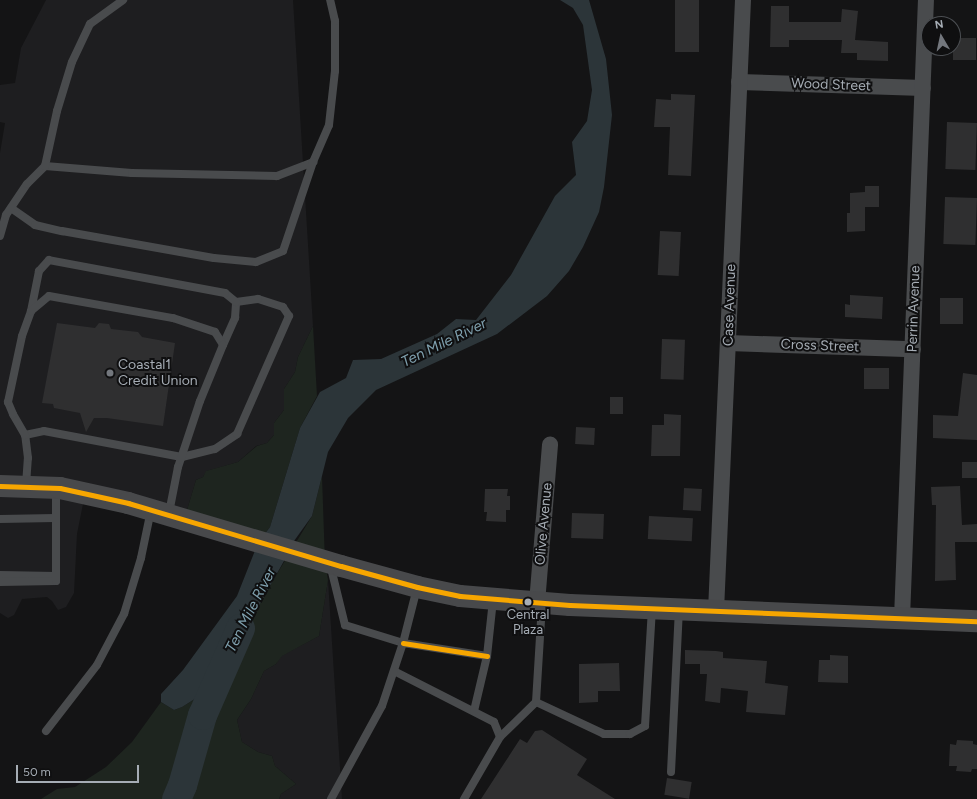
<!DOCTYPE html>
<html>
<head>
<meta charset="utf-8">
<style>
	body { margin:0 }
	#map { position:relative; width:977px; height:799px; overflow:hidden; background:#141415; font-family:Figtree,sans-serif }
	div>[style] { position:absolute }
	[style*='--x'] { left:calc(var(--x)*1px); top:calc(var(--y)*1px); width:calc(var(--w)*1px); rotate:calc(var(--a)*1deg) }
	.built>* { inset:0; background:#1e1e20 }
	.green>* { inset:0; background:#1e251f }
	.water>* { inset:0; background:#2c3539 }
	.river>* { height:29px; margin:-14.5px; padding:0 14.5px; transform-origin:14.5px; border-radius:14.5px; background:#2c3539 }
	.building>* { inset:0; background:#2f2f30; transform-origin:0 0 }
	.service>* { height:8px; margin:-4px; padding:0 4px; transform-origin:4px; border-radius:4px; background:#494b4d }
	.minor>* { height:16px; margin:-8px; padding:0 8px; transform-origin:8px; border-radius:8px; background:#494b4d }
	.secondary>* { height:22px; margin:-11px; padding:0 11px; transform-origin:11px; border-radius:11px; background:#48494b }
	.bus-1>* { height:5px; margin:-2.5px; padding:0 2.5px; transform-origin:2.5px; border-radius:2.5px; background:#f7a600 }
	.dots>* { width:11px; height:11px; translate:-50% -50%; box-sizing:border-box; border:2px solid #0f0f10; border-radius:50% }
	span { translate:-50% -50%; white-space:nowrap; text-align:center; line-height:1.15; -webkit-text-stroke:4px #0f0f10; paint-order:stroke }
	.bus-label { font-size:13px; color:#a6adb5 }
	.street-label { font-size:14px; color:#a6adb5 }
	.poi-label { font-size:14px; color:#a6adb5 }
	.left { translate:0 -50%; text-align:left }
	.water-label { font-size:15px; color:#7fa0ae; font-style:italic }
	.north { position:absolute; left:921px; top:16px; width:40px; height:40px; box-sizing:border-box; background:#0f0f10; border:1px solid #4b4e52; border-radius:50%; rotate:351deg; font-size:11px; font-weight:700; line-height:16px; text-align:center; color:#a6adb5 }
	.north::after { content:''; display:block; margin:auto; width:14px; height:18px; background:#73777d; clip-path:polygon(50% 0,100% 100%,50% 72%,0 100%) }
	.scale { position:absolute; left:16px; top:765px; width:123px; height:18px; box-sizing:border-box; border:2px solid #a6adb5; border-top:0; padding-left:5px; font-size:12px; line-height:14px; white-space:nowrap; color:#a6adb5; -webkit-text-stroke:3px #0f0f10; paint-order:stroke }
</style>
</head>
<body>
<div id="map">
	<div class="built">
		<div style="clip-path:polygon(46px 0,293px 0,313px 326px,298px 357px,295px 372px,284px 389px,284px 410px,274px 423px,274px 435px,267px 443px,256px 446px,238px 462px,207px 471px,203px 477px,196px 480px,184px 520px,84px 499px,77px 534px,74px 593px,66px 607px,58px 610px,52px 601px,47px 597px,22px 599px,14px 615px,8px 618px,0 613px,0 153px,5px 123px,0 122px,0 85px,15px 83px,21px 48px)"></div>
		<div style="clip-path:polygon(328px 580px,342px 799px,279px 799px,281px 794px,296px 784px,275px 766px,272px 756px,258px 752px,242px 742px,237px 720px,251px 699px,264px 671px,276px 664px,281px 656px,319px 636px)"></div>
	</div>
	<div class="green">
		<div style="clip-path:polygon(313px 326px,317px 396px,300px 428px,270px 527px,258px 543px,184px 520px,196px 480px,203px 477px,206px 471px,238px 462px,257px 446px,267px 443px,274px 435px,274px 423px,284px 410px,284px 389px,295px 372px,298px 357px)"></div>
		<div style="clip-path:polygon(322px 476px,325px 563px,328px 580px,319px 636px,282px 656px,276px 664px,264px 671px,251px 699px,237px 720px,242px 742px,258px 752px,272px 756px,275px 766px,296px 784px,281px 794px,279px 799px,41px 799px,57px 789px,75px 787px,106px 767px,132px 742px,161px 702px,174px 710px,182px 707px,201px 695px,212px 681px,312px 516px)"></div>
	</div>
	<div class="water">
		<div style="clip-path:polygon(560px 0,589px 0,606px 59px,612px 115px,604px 187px,599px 212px,583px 247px,569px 271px,547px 296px,497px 334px,376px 390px,348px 418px,328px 452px,312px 516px,289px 548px,289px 552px,238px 643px,201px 695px,182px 707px,174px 710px,161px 702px,161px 694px,183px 670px,237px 596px,258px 543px,270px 527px,300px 428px,320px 392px,346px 378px,353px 360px,381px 359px,437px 334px,456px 319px,476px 320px,511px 275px,555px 196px,576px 175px,572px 142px,587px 121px,592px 90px,583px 25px,573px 8px)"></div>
	</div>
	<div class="river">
		<div style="--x:176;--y:799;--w:15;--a:-67"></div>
		<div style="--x:182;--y:785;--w:73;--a:-74.1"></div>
		<div style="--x:202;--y:715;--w:95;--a:-66.4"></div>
	</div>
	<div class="building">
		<div style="left:675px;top:0;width:24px;height:52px"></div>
		<div style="clip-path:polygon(771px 6px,789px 6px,789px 22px,841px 22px,842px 9px,858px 11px,855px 40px,888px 42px,888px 61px,857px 60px,857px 53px,841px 53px,842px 40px,789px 40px,789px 47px,770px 47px)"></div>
		<div style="left:953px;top:38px;width:23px;height:22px"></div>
		<div style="clip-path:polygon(671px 94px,695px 95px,691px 176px,668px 175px,670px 127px,654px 127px,656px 99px,671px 100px)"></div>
		<div style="left:947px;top:122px;width:30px;height:47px;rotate:2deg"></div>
		<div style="clip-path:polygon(865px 186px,879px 186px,879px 207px,865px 207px,865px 231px,847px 232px,847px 213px,850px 213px,850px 193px,865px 192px)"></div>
		<div style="left:945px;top:197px;width:32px;height:47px;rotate:2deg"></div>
		<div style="left:660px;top:231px;width:21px;height:44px;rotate:3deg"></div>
		<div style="clip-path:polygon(850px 295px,883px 297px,882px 319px,845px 317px,845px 304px,850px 305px)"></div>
		<div style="left:940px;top:298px;width:23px;height:26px"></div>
		<div style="clip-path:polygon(57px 323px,95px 328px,99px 323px,109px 324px,111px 329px,138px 332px,142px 337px,175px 343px,163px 426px,107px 418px,94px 418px,86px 432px,80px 413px,54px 408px,53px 404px,42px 403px)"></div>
		<div style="left:662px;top:339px;width:23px;height:40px;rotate:2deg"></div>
		<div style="left:889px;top:368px;width:21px;height:25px;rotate:90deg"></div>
		<div style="clip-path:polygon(963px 373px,977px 375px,977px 440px,933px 438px,933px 415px,958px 416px)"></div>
		<div style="left:610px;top:397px;width:13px;height:17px"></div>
		<div style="clip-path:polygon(664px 414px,681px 415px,680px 456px,651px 456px,652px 425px,664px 425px)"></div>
		<div style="left:576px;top:427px;width:19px;height:17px;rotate:3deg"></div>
		<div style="left:977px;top:462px;width:16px;height:15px;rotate:90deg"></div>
		<div style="clip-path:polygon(960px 486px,962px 525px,977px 524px,977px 542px,955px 542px,956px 580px,935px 581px,936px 505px,932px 505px,931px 487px)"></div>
		<div style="left:684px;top:488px;width:18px;height:22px;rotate:3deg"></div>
		<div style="clip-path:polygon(485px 489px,508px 489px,507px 496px,510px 496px,510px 510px,506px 510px,506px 522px,486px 521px,487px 512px,484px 512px)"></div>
		<div style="left:572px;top:513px;width:32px;height:25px;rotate:2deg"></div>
		<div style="left:649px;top:516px;width:44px;height:23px;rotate:3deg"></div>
		<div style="clip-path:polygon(685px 650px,716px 651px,723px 652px,723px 658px,767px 661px,765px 683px,788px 686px,785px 715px,746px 712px,748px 691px,721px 688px,720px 703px,705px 701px,707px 674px,700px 674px,700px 664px,685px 664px)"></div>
		<div style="clip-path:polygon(830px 655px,848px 656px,848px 683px,818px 682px,819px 660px,830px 660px)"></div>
		<div style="clip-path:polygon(619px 663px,620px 691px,598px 691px,598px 702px,579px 703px,579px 664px)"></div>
		<div style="clip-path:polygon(542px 730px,587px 759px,577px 775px,615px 799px,481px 799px,520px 739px,527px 743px,535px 731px)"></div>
		<div style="clip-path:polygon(957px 740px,973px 741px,973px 744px,977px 745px,977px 769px,972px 769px,971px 772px,956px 771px,957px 766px,949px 766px,950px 744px,956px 745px)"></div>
		<div style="left:667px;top:778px;width:25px;height:17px;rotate:9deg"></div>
	</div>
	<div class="service">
		<div style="--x:45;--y:166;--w:87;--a:4.6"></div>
		<div style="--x:132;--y:173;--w:145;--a:1.2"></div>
		<div style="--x:277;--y:176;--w:39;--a:-21"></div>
		<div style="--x:313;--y:162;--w:40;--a:-66.6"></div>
		<div style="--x:329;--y:125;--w:54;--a:-83.7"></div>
		<div style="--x:335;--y:71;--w:50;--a:-90"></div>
		<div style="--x:335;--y:21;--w:22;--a:-103"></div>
		<div style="--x:11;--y:208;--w:29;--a:35"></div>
		<div style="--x:35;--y:225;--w:28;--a:13"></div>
		<div style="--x:62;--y:231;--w:154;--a:10.1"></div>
		<div style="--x:214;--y:258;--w:42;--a:5.4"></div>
		<div style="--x:256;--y:262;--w:29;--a:-22"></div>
		<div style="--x:283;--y:251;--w:94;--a:-71.4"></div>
		<div style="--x:0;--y:236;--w:22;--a:-74"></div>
		<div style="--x:6;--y:215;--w:37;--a:-56"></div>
		<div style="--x:27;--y:184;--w:25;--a:-45"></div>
		<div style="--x:45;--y:166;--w:56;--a:-77.7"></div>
		<div style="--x:57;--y:111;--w:51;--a:-73"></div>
		<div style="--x:72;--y:62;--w:42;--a:-64.7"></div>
		<div style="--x:90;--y:24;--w:41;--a:-36"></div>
		<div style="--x:223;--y:345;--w:30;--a:-66"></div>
		<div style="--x:235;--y:318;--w:16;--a:-86"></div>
		<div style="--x:25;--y:435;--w:19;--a:-12"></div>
		<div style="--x:44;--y:431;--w:140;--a:10.7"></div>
		<div style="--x:182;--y:457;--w:34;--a:-14"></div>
		<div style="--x:215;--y:449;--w:27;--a:-34"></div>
		<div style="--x:237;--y:434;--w:129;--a:-66.2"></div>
		<div style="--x:289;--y:316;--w:11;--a:-124"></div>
		<div style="--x:283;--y:307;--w:26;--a:-162"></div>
		<div style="--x:258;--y:299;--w:22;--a:172"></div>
		<div style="--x:236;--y:302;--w:14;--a:-141"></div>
		<div style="--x:225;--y:293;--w:179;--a:-169.4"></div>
		<div style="--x:49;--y:260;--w:15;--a:132"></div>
		<div style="--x:39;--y:271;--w:41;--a:101.3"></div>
		<div style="--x:26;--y:485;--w:27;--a:-86"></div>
		<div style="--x:28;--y:458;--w:23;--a:-97"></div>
		<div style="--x:25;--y:435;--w:24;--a:-120"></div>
		<div style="--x:13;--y:414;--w:13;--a:-113"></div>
		<div style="--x:8;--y:402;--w:67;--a:-78"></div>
		<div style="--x:22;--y:336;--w:27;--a:-70"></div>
		<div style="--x:31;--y:311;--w:23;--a:-40"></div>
		<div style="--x:49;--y:296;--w:126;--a:10.1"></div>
		<div style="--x:173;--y:318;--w:44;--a:18.4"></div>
		<div style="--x:215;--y:332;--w:15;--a:58"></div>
		<div style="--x:223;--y:345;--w:61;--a:112.3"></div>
		<div style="--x:200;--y:401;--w:70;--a:108.4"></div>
		<div style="--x:178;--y:467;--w:47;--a:101.1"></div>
		<div style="--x:0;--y:519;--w:55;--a:-1"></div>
		<div style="--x:330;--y:564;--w:63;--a:76.2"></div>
		<div style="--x:345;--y:625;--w:61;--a:17.2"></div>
		<div style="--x:403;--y:643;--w:85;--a:8.8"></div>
		<div style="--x:0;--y:575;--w:56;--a:1"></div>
		<div style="--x:0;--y:582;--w:56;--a:-1"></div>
		<div style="--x:56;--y:581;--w:93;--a:-90"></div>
		<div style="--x:394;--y:671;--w:112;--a:27"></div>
		<div style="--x:494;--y:722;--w:16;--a:68"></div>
		<div style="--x:500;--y:737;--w:72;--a:120.1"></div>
		<div style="--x:536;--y:702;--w:75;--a:25.2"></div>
		<div style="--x:604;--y:734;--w:26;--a:0"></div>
		<div style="--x:630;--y:734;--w:17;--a:-28"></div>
		<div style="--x:645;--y:726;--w:117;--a:-86.6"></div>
		<div style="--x:474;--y:711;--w:57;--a:-76.7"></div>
		<div style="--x:487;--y:656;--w:56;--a:-83.9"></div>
		<div style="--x:46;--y:731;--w:83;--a:-52.3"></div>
		<div style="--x:97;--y:665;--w:58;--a:-62.1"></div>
		<div style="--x:124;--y:614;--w:59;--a:-73.1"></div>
		<div style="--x:141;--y:558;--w:49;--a:-78.2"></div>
		<div style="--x:500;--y:737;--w:50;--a:-44.2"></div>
		<div style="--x:536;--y:702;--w:98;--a:-86.5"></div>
		<div style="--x:671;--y:772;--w:162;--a:-87.2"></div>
		<div style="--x:331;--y:799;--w:106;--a:-61.3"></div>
		<div style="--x:382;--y:706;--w:66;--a:-71.6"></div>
		<div style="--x:403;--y:643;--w:57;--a:-75.7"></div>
	</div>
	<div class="minor">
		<div style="--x:739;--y:82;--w:184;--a:1.9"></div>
		<div style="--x:728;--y:343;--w:185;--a:1.9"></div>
		<div style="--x:537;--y:603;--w:159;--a:-85.3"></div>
		<div style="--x:716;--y:611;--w:612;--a:-87.47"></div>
		<div style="--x:902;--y:618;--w:618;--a:-87.78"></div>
	</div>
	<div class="secondary">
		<div style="--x:0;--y:486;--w:60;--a:1.9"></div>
		<div style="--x:60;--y:488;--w:70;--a:12.4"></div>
		<div style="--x:128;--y:503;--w:222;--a:16.5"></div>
		<div style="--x:341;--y:566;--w:79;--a:15.4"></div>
		<div style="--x:417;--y:587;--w:44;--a:11.8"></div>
		<div style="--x:460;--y:596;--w:110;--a:4.7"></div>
		<div style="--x:570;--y:605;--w:407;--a:2.3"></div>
	</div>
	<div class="bus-1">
		<div style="--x:0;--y:486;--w:60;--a:1.9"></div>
		<div style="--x:60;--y:488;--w:70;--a:12.4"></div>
		<div style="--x:128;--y:503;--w:222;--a:16.5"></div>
		<div style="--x:341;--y:566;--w:79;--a:15.4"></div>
		<div style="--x:417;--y:587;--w:44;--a:11.8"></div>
		<div style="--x:460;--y:596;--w:110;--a:4.7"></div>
		<div style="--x:570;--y:605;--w:407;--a:2.3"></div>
		<div style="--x:403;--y:643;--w:85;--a:8.8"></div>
	</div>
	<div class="dots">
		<div style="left:110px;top:373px;background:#73777d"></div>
		<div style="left:528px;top:602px;background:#a6adb5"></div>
	</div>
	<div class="bus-label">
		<span style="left:528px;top:623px">Central<br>Plaza</span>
	</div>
	<div class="street-label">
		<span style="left:831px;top:85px;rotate:2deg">Wood Street</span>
		<span style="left:730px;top:305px;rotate:-88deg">Case Avenue</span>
		<span style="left:914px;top:309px;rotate:-88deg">Perrin Avenue</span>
		<span style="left:820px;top:346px;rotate:2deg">Cross Street</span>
		<span style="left:544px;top:524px;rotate:-85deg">Olive Avenue</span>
	</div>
	<div class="poi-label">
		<span class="left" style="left:118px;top:373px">Coastal1<br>Credit Union</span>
	</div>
	<div class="water-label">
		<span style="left:444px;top:343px;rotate:-26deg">Ten Mile River</span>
		<span style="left:251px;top:610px;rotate:-63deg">Ten Mile River</span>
	</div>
	<div class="north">N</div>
	<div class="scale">50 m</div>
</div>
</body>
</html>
